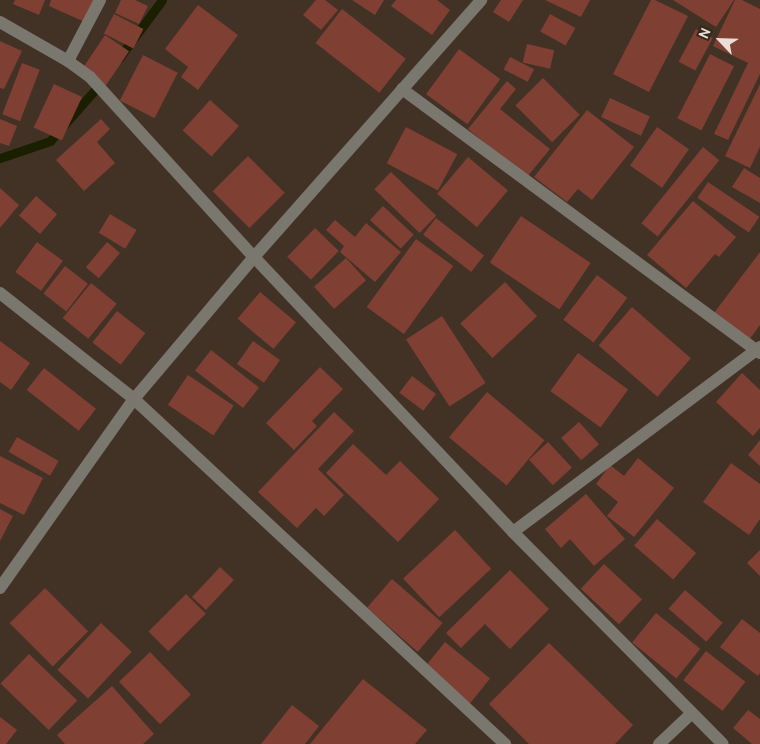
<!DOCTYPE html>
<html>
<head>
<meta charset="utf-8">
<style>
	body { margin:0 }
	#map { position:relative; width:760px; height:744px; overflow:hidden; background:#413225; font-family:Overpass,sans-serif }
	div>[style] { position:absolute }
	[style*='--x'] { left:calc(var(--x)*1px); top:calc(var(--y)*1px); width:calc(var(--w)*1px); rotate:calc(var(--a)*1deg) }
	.stream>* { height:9px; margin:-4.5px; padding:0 4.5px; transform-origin:4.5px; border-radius:4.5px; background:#1a1f00 }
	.building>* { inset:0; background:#803f33; transform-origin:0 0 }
	.minor>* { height:12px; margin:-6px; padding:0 6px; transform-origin:6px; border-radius:6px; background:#7a776f }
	span { translate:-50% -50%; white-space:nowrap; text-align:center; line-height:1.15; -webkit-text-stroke:4px #36281b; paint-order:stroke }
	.north { position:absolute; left:695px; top:15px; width:50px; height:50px; -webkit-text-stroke:4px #36281b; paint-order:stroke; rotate:294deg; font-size:14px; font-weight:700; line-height:20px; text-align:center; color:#e8ded6 }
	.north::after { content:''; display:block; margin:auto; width:18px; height:22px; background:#e8ded6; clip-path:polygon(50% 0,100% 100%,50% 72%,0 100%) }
</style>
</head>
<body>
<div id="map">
	<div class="stream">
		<div style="--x:119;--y:58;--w:72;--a:-53.4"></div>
		<div style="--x:0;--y:158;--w:53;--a:-18.8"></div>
		<div style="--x:50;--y:141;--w:77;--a:-48.7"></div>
	</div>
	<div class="building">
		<div style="clip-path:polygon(15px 0,45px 0,39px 15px,13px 4px)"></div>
		<div style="clip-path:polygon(51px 0,97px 0,87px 23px,49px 6px)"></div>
		<div style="clip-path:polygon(121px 0,135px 0,148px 6px,139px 24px,115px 13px)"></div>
		<div style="clip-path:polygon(316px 0,325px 0,338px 10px,321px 30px,303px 15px)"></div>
		<div style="clip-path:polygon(352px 0,384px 0,375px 15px)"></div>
		<div style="clip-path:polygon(396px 0,437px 0,450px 10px,432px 35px,391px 6px)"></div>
		<div style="clip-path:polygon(501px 0,523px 0,509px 22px,493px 12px)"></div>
		<div style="clip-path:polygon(545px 0,590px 0,581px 17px)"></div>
		<div style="clip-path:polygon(651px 0,655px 0,688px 16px,649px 92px,613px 74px)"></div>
		<div style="clip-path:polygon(673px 0,734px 0,716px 27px)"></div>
		<div style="clip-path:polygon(735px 0,742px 0,760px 9px,760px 74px,728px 140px,714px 134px,748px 63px,713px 46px)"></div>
		<div style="clip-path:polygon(198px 5px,238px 35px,198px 90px,181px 77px,188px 67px,165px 49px)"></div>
		<div style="left:342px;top:9px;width:81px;height:43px;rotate:38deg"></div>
		<div style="left:114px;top:14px;width:33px;height:22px;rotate:27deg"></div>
		<div style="left:550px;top:14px;width:29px;height:20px;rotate:29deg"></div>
		<div style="left:696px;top:29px;width:19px;height:37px;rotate:28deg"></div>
		<div style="left:105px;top:35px;width:29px;height:43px;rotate:34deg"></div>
		<div style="clip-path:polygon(0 41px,22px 51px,4px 89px,0 88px)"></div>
		<div style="left:527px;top:44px;width:28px;height:19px;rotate:13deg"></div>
		<div style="left:459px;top:49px;width:51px;height:56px;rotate:36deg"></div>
		<div style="left:710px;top:54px;width:27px;height:72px;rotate:27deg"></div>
		<div style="left:143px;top:55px;width:39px;height:51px;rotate:27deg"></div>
		<div style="left:510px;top:57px;width:27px;height:14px;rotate:27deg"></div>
		<div style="left:22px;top:63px;width:19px;height:55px;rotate:21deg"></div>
		<div style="left:543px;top:78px;width:52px;height:39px;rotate:45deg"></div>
		<div style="clip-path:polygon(507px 81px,516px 89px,500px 109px,550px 149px,527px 177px,468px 129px)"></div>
		<div style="left:54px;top:84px;width:31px;height:48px;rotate:25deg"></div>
		<div style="clip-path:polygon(760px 84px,760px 147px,750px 168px,725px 156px)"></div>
		<div style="left:610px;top:98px;width:44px;height:21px;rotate:25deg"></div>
		<div style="left:210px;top:100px;width:39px;height:41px;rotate:42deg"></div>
		<div style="clip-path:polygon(587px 110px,634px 147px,592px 200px,578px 189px,567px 202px,534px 177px)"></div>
		<div style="clip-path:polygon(0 119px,17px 126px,9px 146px,0 143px)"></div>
		<div style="clip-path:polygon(101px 119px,110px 129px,97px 142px,115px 163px,84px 191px,56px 160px)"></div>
		<div style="left:406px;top:127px;width:58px;height:41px;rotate:28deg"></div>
		<div style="left:657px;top:127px;width:39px;height:47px;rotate:35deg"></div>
		<div style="left:703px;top:147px;width:21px;height:98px;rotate:39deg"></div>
		<div style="left:248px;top:156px;width:52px;height:50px;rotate:45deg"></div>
		<div style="left:468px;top:157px;width:52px;height:48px;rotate:40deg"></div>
		<div style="clip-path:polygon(744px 168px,760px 178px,760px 203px,732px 187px)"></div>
		<div style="left:391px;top:172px;width:63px;height:24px;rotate:44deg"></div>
		<div style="left:708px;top:182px;width:62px;height:19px;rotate:34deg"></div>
		<div style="clip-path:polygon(0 188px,19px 205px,0 228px)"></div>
		<div style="left:36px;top:196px;width:28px;height:26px;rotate:41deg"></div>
		<div style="clip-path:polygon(693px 201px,736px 237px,719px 257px,715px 254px,686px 288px,647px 255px)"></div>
		<div style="left:383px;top:206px;width:42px;height:19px;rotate:43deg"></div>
		<div style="left:110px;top:214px;width:31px;height:22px;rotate:31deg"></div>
		<div style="left:521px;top:216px;width:84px;height:56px;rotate:34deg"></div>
		<div style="left:436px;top:218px;width:61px;height:21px;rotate:38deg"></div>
		<div style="clip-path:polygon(335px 220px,355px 237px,366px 223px,401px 252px,375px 282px,340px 252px,344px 246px,326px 230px)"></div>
		<div style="left:315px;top:228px;width:33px;height:40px;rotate:44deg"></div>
		<div style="left:416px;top:239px;width:46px;height:84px;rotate:36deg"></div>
		<div style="left:37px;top:242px;width:32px;height:37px;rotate:36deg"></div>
		<div style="left:107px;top:242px;width:17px;height:33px;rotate:40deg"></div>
		<div style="clip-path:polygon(760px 252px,760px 325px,749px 340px,714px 313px)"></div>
		<div style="left:346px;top:258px;width:30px;height:43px;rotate:48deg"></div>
		<div style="left:65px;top:266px;width:29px;height:35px;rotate:38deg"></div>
		<div style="left:597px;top:275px;width:38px;height:56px;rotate:37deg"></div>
		<div style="left:505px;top:282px;width:47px;height:61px;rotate:47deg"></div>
		<div style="left:91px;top:283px;width:33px;height:45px;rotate:39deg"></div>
		<div style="left:260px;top:292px;width:47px;height:35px;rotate:40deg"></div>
		<div style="left:632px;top:307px;width:78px;height:51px;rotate:41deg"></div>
		<div style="left:117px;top:311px;width:36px;height:40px;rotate:38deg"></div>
		<div style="left:442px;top:316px;width:80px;height:43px;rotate:57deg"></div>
		<div style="clip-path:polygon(0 341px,30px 363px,11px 390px,0 382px)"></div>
		<div style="left:253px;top:341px;width:33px;height:28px;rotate:35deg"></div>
		<div style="left:211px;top:350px;width:61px;height:26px;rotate:38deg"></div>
		<div style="left:578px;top:353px;width:62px;height:47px;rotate:36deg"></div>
		<div style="clip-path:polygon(320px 367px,343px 389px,312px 421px,317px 426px,294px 450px,266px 423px)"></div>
		<div style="left:44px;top:368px;width:66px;height:28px;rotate:38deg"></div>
		<div style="clip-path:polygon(742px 373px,760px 390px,760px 428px,753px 436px,716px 402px)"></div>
		<div style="left:188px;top:375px;width:55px;height:36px;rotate:34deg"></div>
		<div style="left:412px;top:376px;width:30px;height:21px;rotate:37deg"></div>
		<div style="left:487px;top:392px;width:75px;height:59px;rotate:40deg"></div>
		<div style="clip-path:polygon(334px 412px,354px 431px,318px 469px,344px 495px,324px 516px,316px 508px,297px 528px,258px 492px)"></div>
		<div style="left:579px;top:422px;width:30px;height:24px;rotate:48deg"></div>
		<div style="left:17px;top:437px;width:48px;height:17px;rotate:30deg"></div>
		<div style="clip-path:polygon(760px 440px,760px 466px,748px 455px)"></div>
		<div style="left:548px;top:442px;width:35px;height:26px;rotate:47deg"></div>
		<div style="clip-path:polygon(353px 444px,386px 475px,400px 461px,439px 499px,398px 542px,326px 473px)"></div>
		<div style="clip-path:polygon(0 456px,43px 478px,24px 515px,0 503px)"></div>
		<div style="clip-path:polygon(638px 458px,674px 488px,634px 537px,607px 516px,618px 502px,596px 484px,610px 465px,624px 476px)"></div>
		<div style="clip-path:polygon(731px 463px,760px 484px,760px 519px,749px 535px,703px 502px)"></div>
		<div style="clip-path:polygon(586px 494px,625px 539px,594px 566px,570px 539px,561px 548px,545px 529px)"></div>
		<div style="clip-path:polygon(0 509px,13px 516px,0 541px)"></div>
		<div style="left:657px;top:519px;width:52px;height:35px;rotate:41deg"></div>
		<div style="left:455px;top:530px;width:53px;height:71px;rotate:47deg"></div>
		<div style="clip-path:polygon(760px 550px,760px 576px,747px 563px)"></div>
		<div style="left:604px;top:564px;width:52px;height:34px;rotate:43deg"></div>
		<div style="left:220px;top:567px;width:19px;height:41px;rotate:43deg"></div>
		<div style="clip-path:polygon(510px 570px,549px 609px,510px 649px,485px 624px,461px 648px,446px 633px)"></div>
		<div style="left:392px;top:579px;width:67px;height:38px;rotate:41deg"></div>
		<div style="left:45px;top:588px;width:61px;height:50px;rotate:45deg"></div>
		<div style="left:685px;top:590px;width:50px;height:25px;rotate:41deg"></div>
		<div style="left:186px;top:594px;width:28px;height:53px;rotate:45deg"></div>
		<div style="left:656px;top:613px;width:57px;height:38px;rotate:39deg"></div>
		<div style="clip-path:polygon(742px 619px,760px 633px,760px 673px,758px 676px,720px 647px)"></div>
		<div style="left:101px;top:623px;width:42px;height:64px;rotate:43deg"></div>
		<div style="left:445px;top:642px;width:58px;height:33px;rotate:39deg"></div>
		<div style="clip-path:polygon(549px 643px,633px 725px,615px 744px,529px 744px,489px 704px)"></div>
		<div style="left:706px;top:651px;width:50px;height:37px;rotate:38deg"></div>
		<div style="left:150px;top:652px;width:59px;height:43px;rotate:46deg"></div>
		<div style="left:29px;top:654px;width:67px;height:41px;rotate:44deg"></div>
		<div style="clip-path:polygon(363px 679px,427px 730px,415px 744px,310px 744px)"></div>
		<div style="clip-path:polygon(112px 686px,154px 734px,143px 744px,65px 744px,57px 735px)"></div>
		<div style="clip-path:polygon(292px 705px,319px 726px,305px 744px,261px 744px)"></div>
		<div style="clip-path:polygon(748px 710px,760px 719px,760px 744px,752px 744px,733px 728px)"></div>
		<div style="clip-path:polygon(0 717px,17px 730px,6px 744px,0 744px)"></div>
	</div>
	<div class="minor">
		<div style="--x:0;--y:22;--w:78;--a:29.8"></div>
		<div style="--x:68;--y:61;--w:27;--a:36"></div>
		<div style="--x:90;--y:77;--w:244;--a:47.7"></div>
		<div style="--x:254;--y:257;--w:378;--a:46.7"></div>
		<div style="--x:513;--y:532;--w:298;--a:45.3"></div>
		<div style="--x:68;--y:61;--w:69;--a:-62.3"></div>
		<div style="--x:402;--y:89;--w:445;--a:36.4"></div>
		<div style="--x:0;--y:293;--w:171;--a:38.3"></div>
		<div style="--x:134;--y:399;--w:507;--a:42.92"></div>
		<div style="--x:513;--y:532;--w:309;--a:-36.8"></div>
		<div style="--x:0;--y:588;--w:232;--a:-54.7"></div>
		<div style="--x:134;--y:399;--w:186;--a:-49.8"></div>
		<div style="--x:254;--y:257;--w:343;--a:-48.5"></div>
		<div style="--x:659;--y:744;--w:45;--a:-43.2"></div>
	</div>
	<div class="north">N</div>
</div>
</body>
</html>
